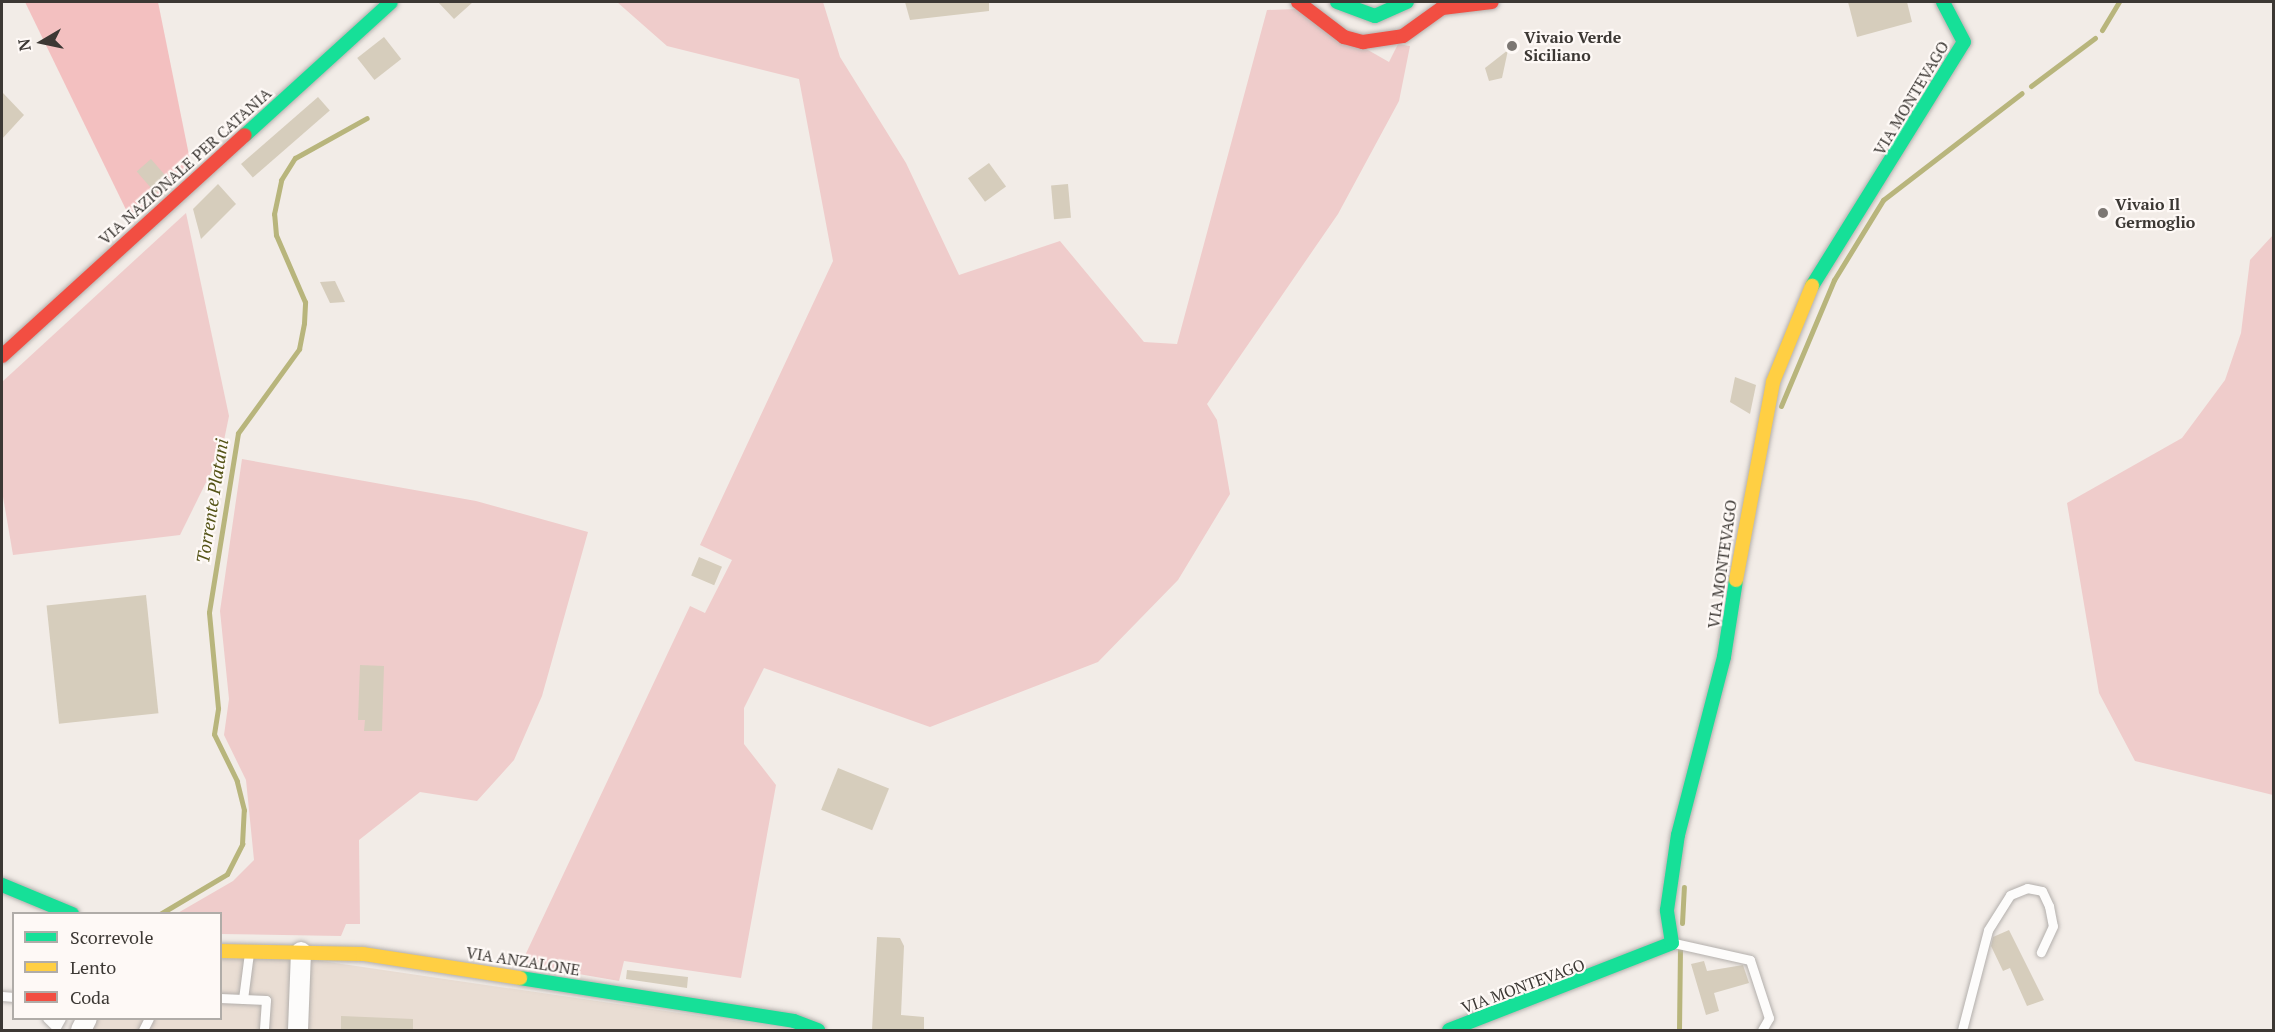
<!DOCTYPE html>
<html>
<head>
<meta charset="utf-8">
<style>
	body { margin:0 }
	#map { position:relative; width:2275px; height:1032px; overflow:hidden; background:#f2ece7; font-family:"PT Serif",serif }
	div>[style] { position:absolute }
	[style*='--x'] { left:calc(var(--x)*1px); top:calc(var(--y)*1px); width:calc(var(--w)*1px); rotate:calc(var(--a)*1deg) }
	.built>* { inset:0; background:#e9ddd3 }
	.green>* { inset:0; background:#efcccb }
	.forest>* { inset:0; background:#f3c0c0 }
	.stream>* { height:5px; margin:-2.5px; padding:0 2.5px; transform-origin:2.5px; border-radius:2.5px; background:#b8b57c }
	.building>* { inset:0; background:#d6cdbc; transform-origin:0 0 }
	.roads { filter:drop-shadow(0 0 2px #b3afac) drop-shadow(0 0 2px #b3afac) }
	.lane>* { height:9px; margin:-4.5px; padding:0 4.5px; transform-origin:4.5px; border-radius:4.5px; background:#fdfcfb }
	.street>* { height:20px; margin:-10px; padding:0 10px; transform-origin:10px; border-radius:10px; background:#fdfcfb }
	.fast>* { height:14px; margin:-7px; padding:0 7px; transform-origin:7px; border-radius:7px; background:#16e098 }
	.slow>* { height:14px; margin:-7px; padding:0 7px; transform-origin:7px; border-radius:7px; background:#ffcf43 }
	.jam>* { height:14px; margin:-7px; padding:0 7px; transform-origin:7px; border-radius:7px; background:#f24e42 }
	.dots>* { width:16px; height:16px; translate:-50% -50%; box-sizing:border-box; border:3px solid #fef9f6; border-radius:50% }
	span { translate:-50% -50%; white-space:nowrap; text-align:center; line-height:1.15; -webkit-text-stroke:4.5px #fef9f6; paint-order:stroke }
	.poi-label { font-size:16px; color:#3c3834; font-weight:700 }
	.left { translate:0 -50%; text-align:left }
	.street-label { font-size:16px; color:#3c3834 }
	.water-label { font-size:18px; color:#545316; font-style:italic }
	.frame { position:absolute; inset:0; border:3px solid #3c3834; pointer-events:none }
	.legend { position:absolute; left:12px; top:912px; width:210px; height:108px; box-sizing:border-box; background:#fef9f6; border:2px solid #b0aca8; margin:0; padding:8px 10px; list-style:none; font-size:18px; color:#3c3834 }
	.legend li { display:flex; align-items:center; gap:12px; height:30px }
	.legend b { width:30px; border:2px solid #b0aca8 }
	.north { position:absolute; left:12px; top:12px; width:60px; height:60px; -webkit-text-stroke:4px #fef9f6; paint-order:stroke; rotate:261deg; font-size:16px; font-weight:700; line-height:24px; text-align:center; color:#3c3834 }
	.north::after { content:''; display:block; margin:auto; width:21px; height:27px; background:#3c3834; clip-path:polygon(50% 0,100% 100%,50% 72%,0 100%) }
</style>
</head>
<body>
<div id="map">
	<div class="built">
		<div style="clip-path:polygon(221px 959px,308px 959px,796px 1030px,71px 1030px,77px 1019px,220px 1018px)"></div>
	</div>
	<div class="green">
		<div style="clip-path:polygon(617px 2px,823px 2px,840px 57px,906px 163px,959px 275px,1060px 241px,1144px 342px,1177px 344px,1267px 10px,1296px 9px,1389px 62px,1398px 44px,1410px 46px,1399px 101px,1338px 214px,1207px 404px,1217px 420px,1230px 494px,1178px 580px,1098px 662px,930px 727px,764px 668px,744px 708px,744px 744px,776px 785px,741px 978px,624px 961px,619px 981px,521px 964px,690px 606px,705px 613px,732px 560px,700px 545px,833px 261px,799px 79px,667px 46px)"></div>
		<div style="clip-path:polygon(186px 213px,229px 416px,222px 450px,180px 535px,13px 555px,2px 491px,2px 382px)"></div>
		<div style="clip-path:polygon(2273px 235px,2273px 795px,2135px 761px,2099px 693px,2067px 503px,2182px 438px,2225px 380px,2241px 333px,2250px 260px)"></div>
		<div style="clip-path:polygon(242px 459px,476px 501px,588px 532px,542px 696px,514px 760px,477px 801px,420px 792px,359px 840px,360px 924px,346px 924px,341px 936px,221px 934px,220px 914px,176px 914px,233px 881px,254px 860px,246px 780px,224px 735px,229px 699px,220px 611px)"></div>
	</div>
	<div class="forest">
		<div style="clip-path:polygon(25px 2px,158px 2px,192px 170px,132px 222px)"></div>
	</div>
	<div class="stream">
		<div style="--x:2102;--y:30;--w:33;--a:-59"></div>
		<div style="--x:2031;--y:86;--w:80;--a:-36.9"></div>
		<div style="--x:1781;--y:406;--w:137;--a:-67.2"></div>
		<div style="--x:1834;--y:280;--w:94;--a:-58.5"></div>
		<div style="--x:1883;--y:200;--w:175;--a:-37.6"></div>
		<div style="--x:160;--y:914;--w:78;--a:-30.8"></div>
		<div style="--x:227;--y:874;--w:34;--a:-63"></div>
		<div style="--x:242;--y:844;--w:34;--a:-87"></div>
		<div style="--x:244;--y:810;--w:30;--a:-104"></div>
		<div style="--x:237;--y:781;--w:52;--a:-116.1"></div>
		<div style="--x:214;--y:734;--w:26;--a:-81"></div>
		<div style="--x:218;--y:708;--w:96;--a:-95.4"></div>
		<div style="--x:209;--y:612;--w:181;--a:-80.8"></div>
		<div style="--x:238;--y:433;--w:104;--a:-54"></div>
		<div style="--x:299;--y:349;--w:26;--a:-79"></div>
		<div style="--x:304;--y:323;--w:21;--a:-87"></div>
		<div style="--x:305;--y:302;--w:73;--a:-113.4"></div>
		<div style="--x:276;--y:235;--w:21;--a:-95"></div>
		<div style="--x:274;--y:214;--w:35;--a:-78"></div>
		<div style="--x:281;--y:180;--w:26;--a:-58"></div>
		<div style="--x:295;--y:158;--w:82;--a:-29.1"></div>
		<div style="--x:1682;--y:923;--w:36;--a:-87"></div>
		<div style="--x:1679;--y:1030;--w:82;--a:-89.3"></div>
	</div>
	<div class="building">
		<div style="clip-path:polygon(438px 2px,473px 2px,454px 19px)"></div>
		<div style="clip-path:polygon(905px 2px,989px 2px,989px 11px,910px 20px)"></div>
		<div style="clip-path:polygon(1848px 2px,1907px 2px,1912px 22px,1857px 37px)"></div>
		<div style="left:384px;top:37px;width:28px;height:34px;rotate:52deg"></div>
		<div style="clip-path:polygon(1508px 50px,1502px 78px,1489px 81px,1485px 68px)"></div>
		<div style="clip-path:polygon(2px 92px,24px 115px,2px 139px)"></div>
		<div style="left:318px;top:97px;width:18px;height:102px;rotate:49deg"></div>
		<div style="left:151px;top:159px;width:29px;height:19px;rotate:49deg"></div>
		<div style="left:989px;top:163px;width:29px;height:26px;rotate:54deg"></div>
		<div style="clip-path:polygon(218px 184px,236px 204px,201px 239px,193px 209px)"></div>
		<div style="left:1068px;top:184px;width:34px;height:17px;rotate:85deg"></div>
		<div style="clip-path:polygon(335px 281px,345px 302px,330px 303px,320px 282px)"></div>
		<div style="clip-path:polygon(1735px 377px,1756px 385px,1750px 414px,1730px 402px)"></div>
		<div style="left:699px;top:557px;width:25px;height:20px;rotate:23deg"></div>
		<div style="left:146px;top:595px;width:119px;height:100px;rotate:84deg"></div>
		<div style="clip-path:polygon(360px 665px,384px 666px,382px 731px,364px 731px,365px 720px,358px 720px)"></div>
		<div style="left:838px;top:768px;width:55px;height:45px;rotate:22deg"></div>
		<div style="clip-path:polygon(2009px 930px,2044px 1000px,2027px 1006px,2010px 968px,2003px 971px,1991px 946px,1993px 937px)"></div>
		<div style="clip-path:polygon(877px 937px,900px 938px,904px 946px,901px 1015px,924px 1017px,924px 1030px,872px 1030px)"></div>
		<div style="clip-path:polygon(1704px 961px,1707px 971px,1743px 965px,1749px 983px,1714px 993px,1719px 1011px,1706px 1015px,1691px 964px)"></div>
		<div style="clip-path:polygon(627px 970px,688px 977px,687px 988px,626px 979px)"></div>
		<div style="clip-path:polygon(341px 1016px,413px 1019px,413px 1030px,341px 1030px)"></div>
	</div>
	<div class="roads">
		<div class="lane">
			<div style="--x:1674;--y:943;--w:78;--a:12.6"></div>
			<div style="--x:1750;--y:960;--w:61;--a:71.9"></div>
			<div style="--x:1769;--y:1018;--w:14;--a:120"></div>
			<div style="--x:2;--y:996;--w:12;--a:5"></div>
			<div style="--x:220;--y:998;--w:46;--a:2.5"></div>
			<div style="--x:266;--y:1000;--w:30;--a:94"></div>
			<div style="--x:243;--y:999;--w:46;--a:-82.6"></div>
			<div style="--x:47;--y:1018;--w:13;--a:45"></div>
			<div style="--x:56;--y:1027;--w:10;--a:-61"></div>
			<div style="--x:143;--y:1030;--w:13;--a:-63"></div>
			<div style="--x:1962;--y:1030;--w:103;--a:-75.4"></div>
			<div style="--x:1988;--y:930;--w:41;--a:-57.8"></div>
			<div style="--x:2010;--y:895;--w:18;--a:-22"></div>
			<div style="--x:2027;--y:888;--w:15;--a:11"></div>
			<div style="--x:2042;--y:891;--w:17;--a:65"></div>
			<div style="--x:2049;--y:906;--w:20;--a:79"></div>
			<div style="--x:2053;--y:926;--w:29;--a:115"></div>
		</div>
		<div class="street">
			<div style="--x:81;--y:1030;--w:13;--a:-63"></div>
			<div style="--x:298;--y:1030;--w:78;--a:-87.8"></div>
		</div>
		<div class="fast">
			<div style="--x:1337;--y:2;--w:40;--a:20.2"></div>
			<div style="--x:1375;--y:16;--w:35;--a:-24"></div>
			<div style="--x:245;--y:135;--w:197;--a:-42.3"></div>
			<div style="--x:1812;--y:286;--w:287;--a:-58.1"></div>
			<div style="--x:1964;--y:42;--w:45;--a:-117.7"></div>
			<div style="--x:2;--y:885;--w:76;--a:22.5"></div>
			<div style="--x:520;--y:978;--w:277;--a:8.9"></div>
			<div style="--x:794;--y:1021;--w:26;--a:21"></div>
			<div style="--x:1449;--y:1030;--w:239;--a:-21.3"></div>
			<div style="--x:1672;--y:943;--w:33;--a:-99"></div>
			<div style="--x:1667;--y:910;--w:76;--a:-81.7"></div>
			<div style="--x:1678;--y:835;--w:184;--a:-75.5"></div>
			<div style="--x:1724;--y:657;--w:78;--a:-81.1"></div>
		</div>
		<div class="slow">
			<div style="--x:1736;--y:580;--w:201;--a:-79.4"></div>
			<div style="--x:1773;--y:382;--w:104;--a:-67.9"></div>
			<div style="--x:220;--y:951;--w:143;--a:1.2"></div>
			<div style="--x:363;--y:954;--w:159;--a:8.7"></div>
		</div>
		<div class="jam">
			<div style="--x:1298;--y:2;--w:58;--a:37.3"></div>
			<div style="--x:1344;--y:37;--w:20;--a:15"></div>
			<div style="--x:1363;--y:42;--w:40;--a:-8.5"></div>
			<div style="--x:1403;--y:36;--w:48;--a:-35.7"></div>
			<div style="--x:1442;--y:8;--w:50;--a:-6.8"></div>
			<div style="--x:2;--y:356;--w:328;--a:-42.3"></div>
		</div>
	</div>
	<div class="dots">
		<div style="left:1512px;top:46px;background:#7c7773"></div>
		<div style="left:2103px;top:213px;background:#7c7773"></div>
	</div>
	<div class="poi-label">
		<span class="left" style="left:1524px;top:46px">Vivaio Verde<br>Siciliano</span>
		<span class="left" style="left:2115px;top:213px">Vivaio Il<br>Germoglio</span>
	</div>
	<div class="street-label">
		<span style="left:1911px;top:98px;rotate:-59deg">VIA MONTEVAGO</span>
		<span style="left:185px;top:166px;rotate:-42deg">VIA NAZIONALE PER CATANIA</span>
		<span style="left:1722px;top:564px;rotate:-82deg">VIA MONTEVAGO</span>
		<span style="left:523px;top:961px;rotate:9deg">VIA ANZALONE</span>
		<span style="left:1523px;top:986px;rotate:-20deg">VIA MONTEVAGO</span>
	</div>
	<div class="water-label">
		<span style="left:212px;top:501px;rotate:-81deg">Torrente Platani</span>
	</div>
	<div class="frame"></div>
	<ul class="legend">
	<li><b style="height:8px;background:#16e098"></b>Scorrevole</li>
	<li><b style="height:8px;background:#ffcf43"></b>Lento</li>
	<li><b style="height:8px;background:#f24e42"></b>Coda</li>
	</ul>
	<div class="north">N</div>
</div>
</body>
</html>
